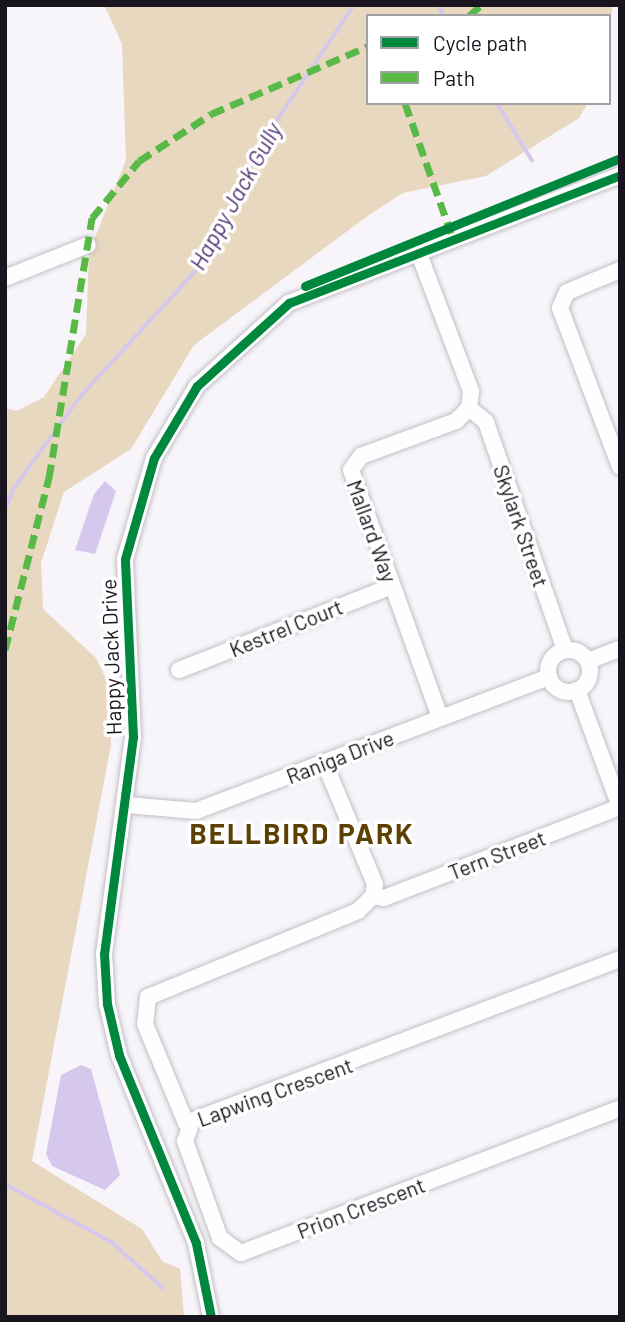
<!DOCTYPE html>
<html>
<head>
<meta charset="utf-8">
<style>
	body { margin:0 }
	#map { position:relative; width:625px; height:1322px; overflow:hidden; background:#f7f5fa; font-family:Barlow,sans-serif }
	div>[style] { position:absolute }
	[style*='--x'] { left:calc(var(--x)*1px); top:calc(var(--y)*1px); width:calc(var(--w)*1px); rotate:calc(var(--a)*1deg) }
	.forest>* { inset:0; background:#e8d8bf }
	.water>* { inset:0; background:#d5c8ec }
	.stream>* { height:3.5px; margin:-1.75px; padding:0 1.75px; transform-origin:1.75px; border-radius:1.75px; background:#d5c8ec }
	.roads { filter:drop-shadow(0 0 2px #c1bfc6) drop-shadow(0 0 2px #c1bfc6) }
	.minor>* { height:16px; margin:-8px; padding:0 8px; transform-origin:8px; border-radius:8px; background:#fefefe }
	.minor>.ring { margin:-8px; padding:0; box-sizing:content-box; background:none; border:16px solid #fefefe; border-radius:50% }
	.quiet>* { height:7px; margin-top:-3.5px; transform-origin:0; background:repeating-linear-gradient(90deg,#58b947 0 14px,transparent 0 21px) }
	.cycleway>* { height:9px; margin:-4.5px; padding:0 4.5px; transform-origin:4.5px; border-radius:4.5px; background:#00873e }
	span { translate:-50% -50%; white-space:nowrap; text-align:center; line-height:1.15; -webkit-text-stroke:7px #fff; paint-order:stroke }
	.street-label { font-size:21px; color:#18151e }
	.water-label { font-size:23px; color:#533876; font-style:italic }
	.district-label { font-size:28px; color:#5c4103; font-weight:700; letter-spacing:2px }
	.frame { position:absolute; inset:0; border:7px solid #18151e; pointer-events:none }
	.legend { position:absolute; left:366px; top:14px; width:245px; height:91px; box-sizing:border-box; background:#fff; border:2px solid #a3a1a5; margin:0; padding:9px 12px; list-style:none; font-size:21px; color:#18151e }
	.legend li { display:flex; align-items:center; gap:14px; height:35px }
	.legend b { width:35px; border:2px solid #a3a1a5 }
</style>
</head>
<body>
<div id="map">
	<div class="forest">
		<div style="clip-path:polygon(104px 5px,613px 5px,609px 29px,609px 16px,368px 16px,368px 103px,588px 103px,579px 118px,486px 176px,403px 193px,369px 215px,194px 345px,131px 449px,64px 492px,41px 563px,43px 609px,96px 658px,107px 681px,111px 745px,32px 1161px,142px 1229px,162px 1261px,180px 1269px,184px 1317px,5px 1317px,5px 408px,17px 411px,44px 397px,86px 334px,89px 252px,126px 160px,122px 44px)"></div>
	</div>
	<div class="water">
		<div style="clip-path:polygon(105px 481px,116px 491px,95px 554px,75px 550px,94px 494px)"></div>
		<div style="clip-path:polygon(81px 1065px,91px 1069px,120px 1175px,105px 1190px,52px 1166px,46px 1154px,61px 1075px)"></div>
	</div>
	<div class="stream">
		<div style="--x:438;--y:5;--w:13;--a:61"></div>
		<div style="--x:497;--y:103;--w:67;--a:58.4"></div>
		<div style="--x:5;--y:511;--w:25;--a:-69"></div>
		<div style="--x:14;--y:488;--w:112;--a:-54"></div>
		<div style="--x:80;--y:397;--w:175;--a:-47.5"></div>
		<div style="--x:198;--y:268;--w:153;--a:-62.4"></div>
		<div style="--x:269;--y:132;--w:153;--a:-56.2"></div>
		<div style="--x:5;--y:1184;--w:123;--a:28.6"></div>
		<div style="--x:113;--y:1243;--w:67;--a:42"></div>
	</div>
	<div class="roads">
		<div class="minor">
			<div style="--x:419;--y:254;--w:147;--a:69.2"></div>
			<div style="--x:471;--y:391;--w:17;--a:97"></div>
			<div style="--x:469;--y:408;--w:18;--a:135"></div>
			<div style="--x:456;--y:421;--w:101;--a:159.8"></div>
			<div style="--x:361;--y:456;--w:17;--a:126"></div>
			<div style="--x:351;--y:470;--w:263;--a:70.2"></div>
			<div style="--x:620;--y:270;--w:57;--a:157.5"></div>
			<div style="--x:567;--y:292;--w:17;--a:114"></div>
			<div style="--x:560;--y:308;--w:170;--a:69.3"></div>
			<div style="--x:5;--y:278;--w:89;--a:-21.7"></div>
			<div style="--x:469;--y:408;--w:22;--a:39"></div>
			<div style="--x:486;--y:422;--w:241;--a:70.9"></div>
			<div class="ring" style="left:548px;top:650px;width:26px;height:26px"></div>
			<div style="--x:588;--y:661;--w:34;--a:-21"></div>
			<div style="--x:179;--y:670;--w:229;--a:-21.5"></div>
			<div style="--x:577;--y:690;--w:125;--a:69.8"></div>
			<div style="--x:325;--y:764;--w:130;--a:67.4"></div>
			<div style="--x:375;--y:884;--w:12;--a:99"></div>
			<div style="--x:373;--y:896;--w:21;--a:135"></div>
			<div style="--x:358;--y:911;--w:227;--a:157.7"></div>
			<div style="--x:148;--y:997;--w:27;--a:96"></div>
			<div style="--x:145;--y:1024;--w:107;--a:67.5"></div>
			<div style="--x:186;--y:1123;--w:464;--a:-20.7"></div>
			<div style="--x:127;--y:805;--w:69;--a:5"></div>
			<div style="--x:196;--y:811;--w:378;--a:-20.8"></div>
			<div style="--x:373;--y:896;--w:11;--a:10"></div>
			<div style="--x:384;--y:898;--w:253;--a:-21.1"></div>
			<div style="--x:191;--y:1124;--w:18;--a:109"></div>
			<div style="--x:185;--y:1141;--w:103;--a:70.2"></div>
			<div style="--x:220;--y:1238;--w:26;--a:36"></div>
			<div style="--x:241;--y:1253;--w:406;--a:-20.9"></div>
			<div style="--x:211;--y:1317;--w:76;--a:-101.5"></div>
			<div style="--x:196;--y:1243;--w:203;--a:-112.3"></div>
			<div style="--x:119;--y:1055;--w:52;--a:-103.2"></div>
			<div style="--x:107;--y:1004;--w:50;--a:-93.4"></div>
			<div style="--x:104;--y:954;--w:219;--a:-82.4"></div>
			<div style="--x:133;--y:737;--w:178;--a:-92.6"></div>
			<div style="--x:125;--y:559;--w:105;--a:-74"></div>
			<div style="--x:154;--y:458;--w:84;--a:-59.2"></div>
			<div style="--x:197;--y:386;--w:124;--a:-42.1"></div>
			<div style="--x:289;--y:303;--w:355;--a:-21.1"></div>
		</div>
	</div>
	<div class="quiet">
		<div style="--x:469;--y:16;--w:16;--a:-43"></div>
		<div style="--x:405;--y:103;--w:138;--a:70.5"></div>
		<div style="--x:5;--y:650;--w:178;--a:-75.7"></div>
		<div style="--x:49;--y:478;--w:264;--a:-80.6"></div>
		<div style="--x:92;--y:218;--w:74;--a:-50.5"></div>
		<div style="--x:139;--y:161;--w:86;--a:-33.1"></div>
		<div style="--x:211;--y:114;--w:171;--a:-23.4"></div>
	</div>
	<div class="cycleway">
		<div style="--x:305;--y:286;--w:340;--a:-22.1"></div>
		<div style="--x:211;--y:1317;--w:76;--a:-101.5"></div>
		<div style="--x:196;--y:1243;--w:203;--a:-112.3"></div>
		<div style="--x:119;--y:1055;--w:52;--a:-103.2"></div>
		<div style="--x:107;--y:1004;--w:50;--a:-93.4"></div>
		<div style="--x:104;--y:954;--w:219;--a:-82.4"></div>
		<div style="--x:133;--y:737;--w:178;--a:-92.6"></div>
		<div style="--x:125;--y:559;--w:105;--a:-74"></div>
		<div style="--x:154;--y:458;--w:84;--a:-59.2"></div>
		<div style="--x:197;--y:386;--w:124;--a:-42.1"></div>
		<div style="--x:289;--y:303;--w:355;--a:-21.1"></div>
	</div>
	<div class="street-label">
		<span style="left:521px;top:526px;rotate:71deg">Skylark Street</span>
		<span style="left:372px;top:531px;rotate:70deg">Mallard Way</span>
		<span style="left:286px;top:628px;rotate:-22deg">Kestrel Court</span>
		<span style="left:111px;top:657px;rotate:-92deg">Happy Jack Drive</span>
		<span style="left:340px;top:757px;rotate:-21deg">Raniga Drive</span>
		<span style="left:497px;top:855px;rotate:-21deg">Tern Street</span>
		<span style="left:275px;top:1092px;rotate:-20deg">Lapwing Crescent</span>
		<span style="left:361px;top:1208px;rotate:-21deg">Prion Crescent</span>
	</div>
	<div class="water-label">
		<span style="left:235px;top:196px;rotate:-61deg">Happy Jack Gully</span>
	</div>
	<div class="district-label">
		<span style="left:302px;top:833px">BELLBIRD PARK</span>
	</div>
	<div class="frame"></div>
	<ul class="legend">
	<li><b style="height:9px;background:#00873e"></b>Cycle path</li>
	<li><b style="height:9px;background:#58b947"></b>Path</li>
	</ul>
</div>
</body>
</html>
